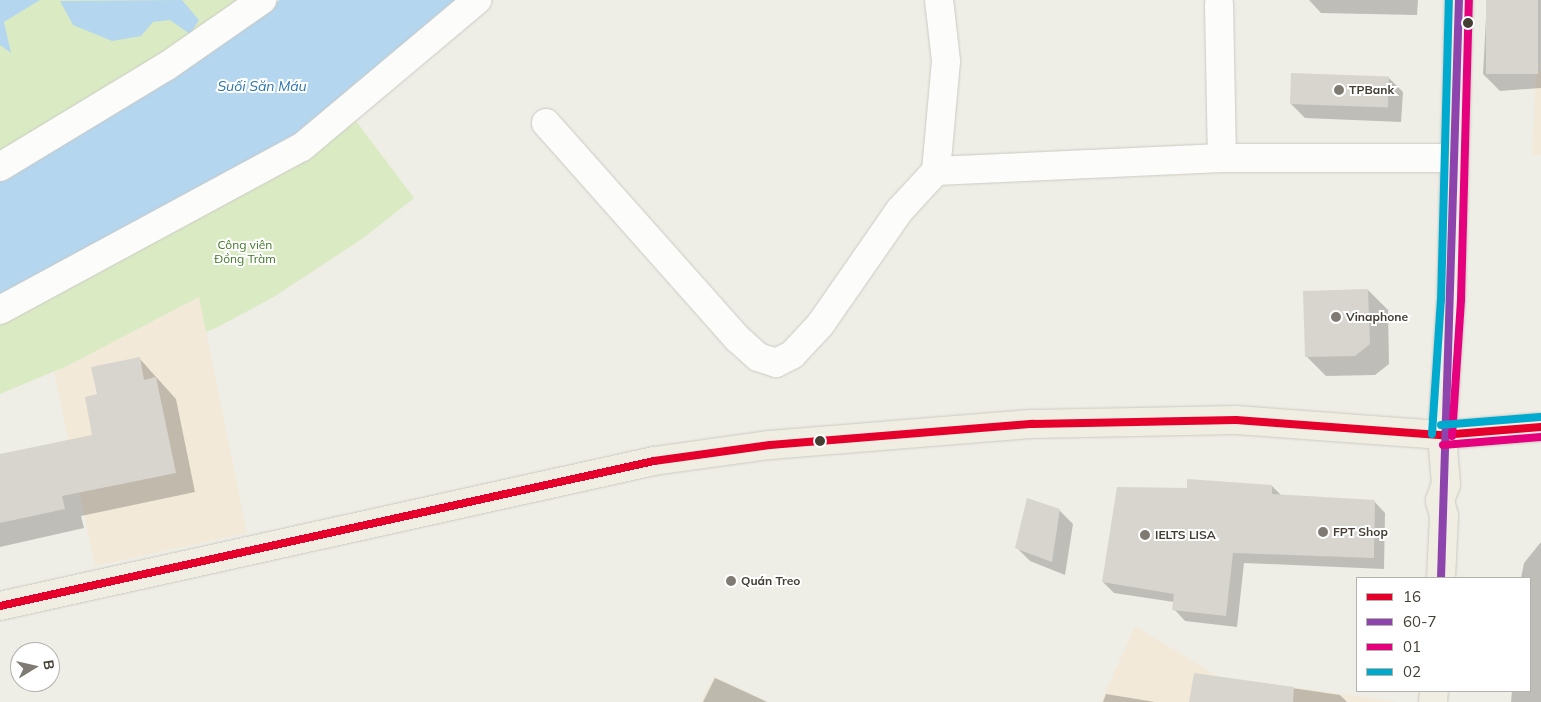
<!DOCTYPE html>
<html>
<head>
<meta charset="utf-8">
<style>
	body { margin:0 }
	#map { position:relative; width:1541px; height:702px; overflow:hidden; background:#eeede6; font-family:Mulish,sans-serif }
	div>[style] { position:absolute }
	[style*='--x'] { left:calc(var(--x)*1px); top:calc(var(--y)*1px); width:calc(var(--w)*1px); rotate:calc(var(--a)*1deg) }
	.commercial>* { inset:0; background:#f2e9d8 }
	.education>* { inset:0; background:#ede8d8 }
	.green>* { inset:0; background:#daebc4 }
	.water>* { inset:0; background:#b4d6ee }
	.shadow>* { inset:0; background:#0003 }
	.building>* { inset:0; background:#d8d5cf; transform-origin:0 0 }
	.roads { filter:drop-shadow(0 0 1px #cccac4) drop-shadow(0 0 1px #cccac4) }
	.minor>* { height:28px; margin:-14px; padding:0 14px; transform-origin:14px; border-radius:14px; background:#fcfcfb }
	.major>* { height:28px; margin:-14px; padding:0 14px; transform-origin:14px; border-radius:14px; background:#f0ede2 }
	.bus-1>* { height:8px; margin:-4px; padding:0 4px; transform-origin:4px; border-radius:4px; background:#e4002b }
	.bus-2>* { height:8px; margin:-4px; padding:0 4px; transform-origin:4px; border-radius:4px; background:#8e44ad }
	.bus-3>* { height:8px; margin:-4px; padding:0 4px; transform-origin:4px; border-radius:4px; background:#e5007d }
	.bus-4>* { height:8px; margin:-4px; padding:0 4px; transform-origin:4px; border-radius:4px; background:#00a9ce }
	.dots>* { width:14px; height:14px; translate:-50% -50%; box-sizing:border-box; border:2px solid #fff; border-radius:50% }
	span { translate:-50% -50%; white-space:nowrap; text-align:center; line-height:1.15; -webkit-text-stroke:4px #fff; paint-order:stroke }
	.poi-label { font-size:12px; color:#443e33; font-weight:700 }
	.left { translate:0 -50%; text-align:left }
	.park-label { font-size:12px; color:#417725 }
	.water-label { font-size:14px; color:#2974b3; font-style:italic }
	.legend { position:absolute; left:1356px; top:577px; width:175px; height:115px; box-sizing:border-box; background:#fff; border:1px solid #b4b2ad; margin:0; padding:6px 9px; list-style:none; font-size:15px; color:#443e33 }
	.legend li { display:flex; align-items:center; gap:10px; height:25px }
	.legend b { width:25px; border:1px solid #b4b2ad }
	.north { position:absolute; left:10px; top:642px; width:50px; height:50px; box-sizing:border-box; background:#fff; border:1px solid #b4b2ad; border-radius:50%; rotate:81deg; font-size:14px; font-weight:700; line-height:20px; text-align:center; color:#443e33 }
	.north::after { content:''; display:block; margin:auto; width:18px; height:22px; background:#807b72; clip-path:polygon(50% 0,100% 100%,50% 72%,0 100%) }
</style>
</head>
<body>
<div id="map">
	<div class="commercial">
		<div style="clip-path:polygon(1536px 71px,1541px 71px,1541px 155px,1532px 155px)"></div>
		<div style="clip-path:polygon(199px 297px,247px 533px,95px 566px,54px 372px)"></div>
		<div style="clip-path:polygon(1135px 626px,1219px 677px,1398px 702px,1101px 702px)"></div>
	</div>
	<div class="education">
		<div style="clip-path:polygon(714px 676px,769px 702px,701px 702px)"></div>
	</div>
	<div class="green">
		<div style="clip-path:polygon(0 0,241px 0,111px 86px,0 151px)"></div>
		<div style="clip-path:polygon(353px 117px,414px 198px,362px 239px,272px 298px,216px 328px,206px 332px,199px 297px,67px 366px,0 394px,0 322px)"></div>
	</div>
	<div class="water">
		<div style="clip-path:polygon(0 0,40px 0,4px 22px,11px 53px,0 45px)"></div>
		<div style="clip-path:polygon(182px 0,199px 20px,190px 34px,170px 20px,153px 22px,141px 36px,112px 41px,73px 25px,60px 1px)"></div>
		<div style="clip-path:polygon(280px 0,461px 0,297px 136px,0 298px,0 179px)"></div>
	</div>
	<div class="shadow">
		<div style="clip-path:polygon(1309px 0,1418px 0,1417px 15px,1321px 13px)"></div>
		<div style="clip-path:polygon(1487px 0,1541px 0,1541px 88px,1500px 91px,1483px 74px)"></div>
		<div style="clip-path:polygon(1389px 78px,1403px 92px,1401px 122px,1305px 118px,1291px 104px)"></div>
		<div style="clip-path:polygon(1368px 290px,1388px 310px,1389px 364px,1375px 375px,1326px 376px,1306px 356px)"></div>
		<div style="clip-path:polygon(139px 358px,176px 399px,195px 492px,81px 516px,84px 528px,0 547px,0 456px,94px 436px,98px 395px)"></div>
		<div style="clip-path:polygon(1272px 486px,1282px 496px,1374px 501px,1385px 513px,1384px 569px,1244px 563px,1237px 627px,1185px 621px,1174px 609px,1174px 602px,1114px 593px,1103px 582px,1188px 489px)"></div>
		<div style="clip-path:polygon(1059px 510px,1073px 524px,1065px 575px,1030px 561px,1016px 547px)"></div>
		<div style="clip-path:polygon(1541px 542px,1541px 702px,1511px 702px,1512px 691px,1530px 691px,1530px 578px,1521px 578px,1524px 563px)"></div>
		<div style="clip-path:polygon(1195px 674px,1340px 695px,1347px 702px,1190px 702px)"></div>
		<div style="clip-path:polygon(715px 678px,767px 702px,703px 702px)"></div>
		<div style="clip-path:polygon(1106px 694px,1155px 702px,1103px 702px)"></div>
	</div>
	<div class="building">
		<div style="left:1486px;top:0;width:52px;height:74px"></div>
		<div style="left:1291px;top:73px;width:98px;height:31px;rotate:2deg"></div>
		<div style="clip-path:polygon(1368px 289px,1370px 344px,1355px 356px,1305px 357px,1303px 291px)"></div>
		<div style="clip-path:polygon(140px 357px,144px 380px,156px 377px,176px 473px,62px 496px,65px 509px,0 523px,0 454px,92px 435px,85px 397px,97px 394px,91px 367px)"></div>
		<div style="clip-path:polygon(1187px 479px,1272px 485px,1272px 494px,1375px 500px,1374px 558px,1233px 553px,1226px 616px,1172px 610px,1174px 594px,1102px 582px,1117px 487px,1187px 488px)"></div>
		<div style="clip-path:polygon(1027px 498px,1060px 509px,1052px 562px,1015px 548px)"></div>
		<div style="clip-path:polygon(1194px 673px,1294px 687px,1293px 702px,1189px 702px)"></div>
	</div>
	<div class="roads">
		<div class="minor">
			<div style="--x:1219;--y:4;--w:154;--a:88.9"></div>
			<div style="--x:546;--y:123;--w:289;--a:48.4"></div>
			<div style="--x:738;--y:339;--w:27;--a:42"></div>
			<div style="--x:758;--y:357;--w:19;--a:18"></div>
			<div style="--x:776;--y:363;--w:18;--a:-27"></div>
			<div style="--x:792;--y:355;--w:41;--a:-47"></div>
			<div style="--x:820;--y:325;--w:140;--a:-55.2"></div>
			<div style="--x:900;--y:210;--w:53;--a:-47.3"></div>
			<div style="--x:936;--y:171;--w:286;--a:-2.6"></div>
			<div style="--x:1222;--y:158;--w:230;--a:0"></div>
			<div style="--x:0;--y:167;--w:195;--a:-31.2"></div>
			<div style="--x:167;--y:66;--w:116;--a:-34.8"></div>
			<div style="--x:936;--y:171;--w:110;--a:-84.8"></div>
			<div style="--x:946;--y:61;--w:61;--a:-96.5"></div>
			<div style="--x:0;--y:310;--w:343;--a:-28.4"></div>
			<div style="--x:302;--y:147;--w:229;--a:-40"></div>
		</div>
		<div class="major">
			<div style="--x:1441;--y:578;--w:62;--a:-87.2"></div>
			<div style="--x:1444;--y:516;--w:16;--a:-105"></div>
			<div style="--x:1440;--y:501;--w:18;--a:-71"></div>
			<div style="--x:1446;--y:484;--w:49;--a:-94.7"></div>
			<div style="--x:1442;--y:435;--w:135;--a:-86.2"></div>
			<div style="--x:1451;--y:300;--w:300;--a:-88.5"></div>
			<div style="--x:0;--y:606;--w:670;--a:-12.5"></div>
			<div style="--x:654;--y:461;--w:117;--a:-7.9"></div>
			<div style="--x:770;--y:445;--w:264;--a:-4.6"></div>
			<div style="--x:1033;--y:424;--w:203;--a:-1.1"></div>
			<div style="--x:1236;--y:420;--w:207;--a:4.2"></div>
			<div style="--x:1442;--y:435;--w:99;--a:-4.6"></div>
			<div style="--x:1433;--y:702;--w:11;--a:-85"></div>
		</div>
	</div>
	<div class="bus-1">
		<div style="--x:0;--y:606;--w:670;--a:-12.5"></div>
		<div style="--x:654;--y:461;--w:117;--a:-7.9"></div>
		<div style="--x:770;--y:445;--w:264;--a:-4.6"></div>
		<div style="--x:1033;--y:424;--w:203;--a:-1.1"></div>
		<div style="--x:1236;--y:420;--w:207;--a:4.2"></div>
		<div style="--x:1442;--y:435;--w:99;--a:-4.6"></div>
	</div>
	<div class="bus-2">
		<div style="--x:1441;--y:578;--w:578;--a:-88.22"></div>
	</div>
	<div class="bus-3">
		<div style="--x:1452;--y:436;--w:136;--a:-86.2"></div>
		<div style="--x:1461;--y:300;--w:300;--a:-88.5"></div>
		<div style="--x:1443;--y:445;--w:98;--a:-4.7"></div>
	</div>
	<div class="bus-4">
		<div style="--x:1441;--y:425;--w:99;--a:-4.6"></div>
		<div style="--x:1432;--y:434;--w:134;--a:-86.2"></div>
		<div style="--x:1441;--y:300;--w:300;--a:-88.5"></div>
	</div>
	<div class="dots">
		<div style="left:1468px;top:23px;background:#443e33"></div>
		<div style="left:1339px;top:90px;background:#807b72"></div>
		<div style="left:1336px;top:317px;background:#807b72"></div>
		<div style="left:820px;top:441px;background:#443e33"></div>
		<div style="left:1323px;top:532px;background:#807b72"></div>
		<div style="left:1145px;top:535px;background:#807b72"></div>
		<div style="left:731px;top:581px;background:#807b72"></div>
	</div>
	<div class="poi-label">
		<span class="left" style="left:1349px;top:90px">TPBank</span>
		<span class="left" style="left:1346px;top:317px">Vinaphone</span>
		<span class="left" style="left:1333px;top:532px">FPT Shop</span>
		<span class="left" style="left:1155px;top:535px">IELTS LISA</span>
		<span class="left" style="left:741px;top:581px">Quán Treo</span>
	</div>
	<div class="park-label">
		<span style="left:245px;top:252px">Công viên<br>Đồng Tràm</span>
	</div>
	<div class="water-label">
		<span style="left:262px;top:86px">Suối Săn Máu</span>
	</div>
	<ul class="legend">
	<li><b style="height:6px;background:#e4002b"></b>16</li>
	<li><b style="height:6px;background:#8e44ad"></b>60-7</li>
	<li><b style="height:6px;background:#e5007d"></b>01</li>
	<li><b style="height:6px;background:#00a9ce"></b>02</li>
	</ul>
	<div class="north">B</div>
</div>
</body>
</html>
